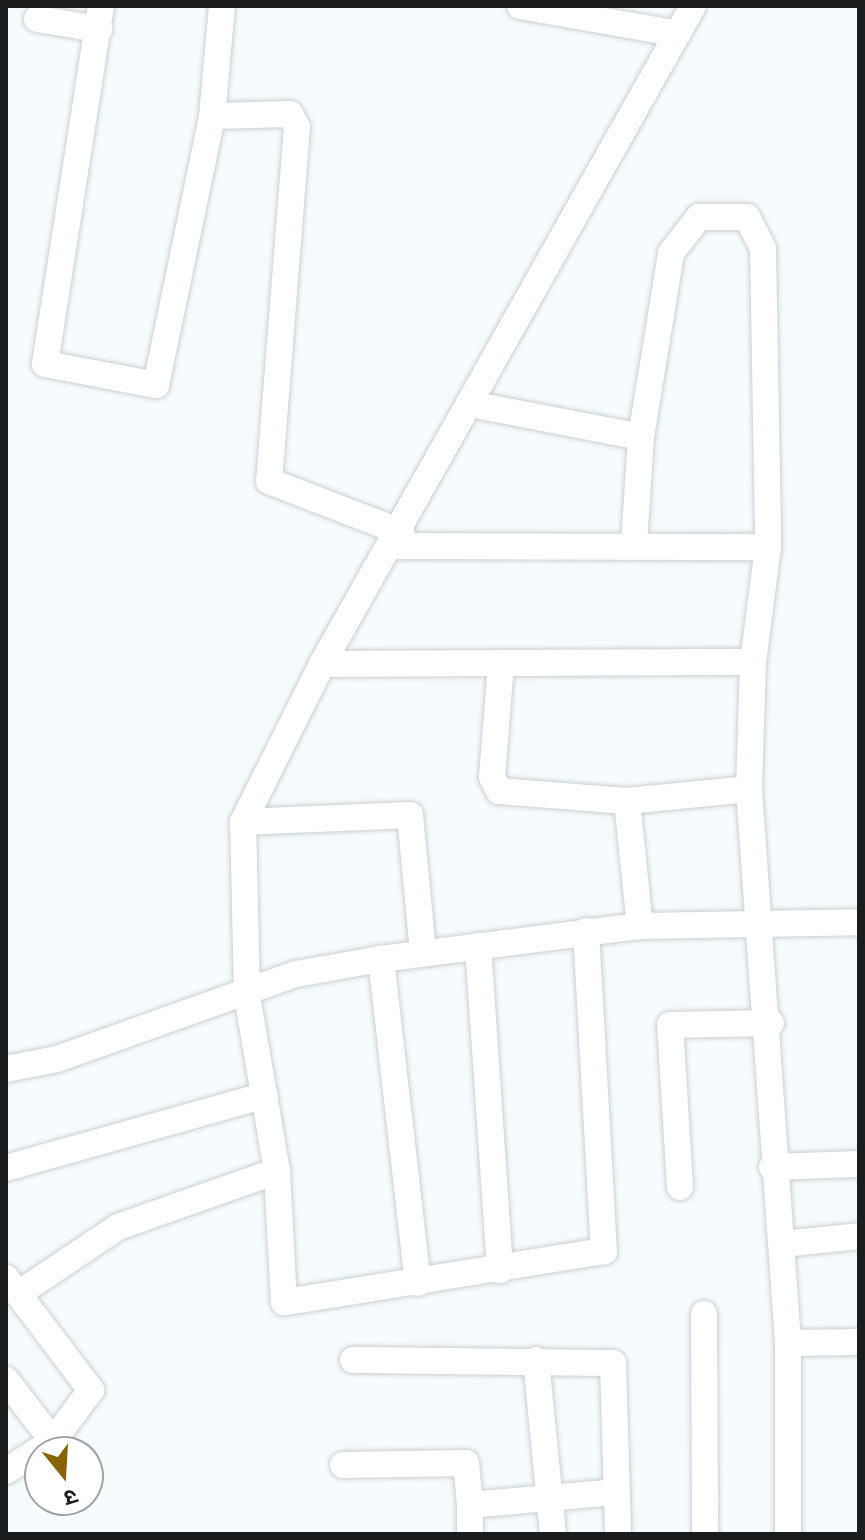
<!DOCTYPE html>
<html>
<head>
<meta charset="utf-8">
<style>
	body { margin:0 }
	#map { position:relative; width:865px; height:1540px; overflow:hidden; background:#f6fbfd; font-family:"DM Sans","Noto Sans Devanagari",sans-serif }
	div>[style] { position:absolute }
	[style*='--x'] { left:calc(var(--x)*1px); top:calc(var(--y)*1px); width:calc(var(--w)*1px); rotate:calc(var(--a)*1deg) }
	.roads { filter:drop-shadow(0 0 2px #cbd0d2) drop-shadow(0 0 2px #cbd0d2) }
	.street>* { height:26px; margin:-13px; padding:0 13px; transform-origin:13px; border-radius:13px; background:#fff }
	span { translate:-50% -50%; white-space:nowrap; text-align:center; line-height:1.15; -webkit-text-stroke:8px #fff; paint-order:stroke }
	.frame { position:absolute; inset:0; border:8px solid #1a1c1d; pointer-events:none }
	.north { position:absolute; left:24px; top:1436px; width:80px; height:80px; box-sizing:border-box; background:#fff; border:2px solid #a3a4a5; border-radius:50%; rotate:162deg; font-size:22px; font-weight:700; line-height:32px; text-align:center; color:#1a1c1d }
	.north::after { content:''; display:block; margin:auto; width:28px; height:36px; background:#886401; clip-path:polygon(50% 0,100% 100%,50% 72%,0 100%) }
</style>
</head>
<body>
<div id="map">
	<div class="roads">
		<div class="street">
			<div style="--x:101;--y:6;--w:362;--a:98.9"></div>
			<div style="--x:45;--y:364;--w:113;--a:10.7"></div>
			<div style="--x:156;--y:385;--w:275;--a:-78.2"></div>
			<div style="--x:212;--y:116;--w:78;--a:-1.5"></div>
			<div style="--x:290;--y:114;--w:15;--a:62"></div>
			<div style="--x:297;--y:127;--w:355;--a:94.5"></div>
			<div style="--x:269;--y:481;--w:142;--a:21.1"></div>
			<div style="--x:520;--y:6;--w:160;--a:10"></div>
			<div style="--x:37;--y:19;--w:63;--a:9.2"></div>
			<div style="--x:212;--y:116;--w:110;--a:-84.8"></div>
			<div style="--x:470;--y:404;--w:174;--a:10.9"></div>
			<div style="--x:634;--y:544;--w:107;--a:-86.3"></div>
			<div style="--x:641;--y:437;--w:186;--a:-80.7"></div>
			<div style="--x:671;--y:253;--w:46;--a:-52.1"></div>
			<div style="--x:699;--y:217;--w:48;--a:0"></div>
			<div style="--x:747;--y:217;--w:35;--a:63"></div>
			<div style="--x:763;--y:248;--w:299;--a:89"></div>
			<div style="--x:768;--y:547;--w:116;--a:97.4"></div>
			<div style="--x:753;--y:662;--w:127;--a:91.8"></div>
			<div style="--x:395;--y:546;--w:373;--a:0.2"></div>
			<div style="--x:501;--y:663;--w:114;--a:94.5"></div>
			<div style="--x:492;--y:777;--w:16;--a:63"></div>
			<div style="--x:499;--y:791;--w:128;--a:4.5"></div>
			<div style="--x:627;--y:801;--w:123;--a:-5.6"></div>
			<div style="--x:749;--y:789;--w:555;--a:85.97"></div>
			<div style="--x:788;--y:1343;--w:191;--a:90"></div>
			<div style="--x:322;--y:664;--w:431;--a:-0.3"></div>
			<div style="--x:627;--y:801;--w:126;--a:84.1"></div>
			<div style="--x:243;--y:822;--w:167;--a:-2.4"></div>
			<div style="--x:410;--y:815;--w:139;--a:84.6"></div>
			<div style="--x:586;--y:931;--w:321;--a:86.8"></div>
			<div style="--x:604;--y:1251;--w:324;--a:170.9"></div>
			<div style="--x:284;--y:1302;--w:131;--a:-93.1"></div>
			<div style="--x:277;--y:1171;--w:179;--a:-99.7"></div>
			<div style="--x:247;--y:995;--w:173;--a:-91.3"></div>
			<div style="--x:243;--y:822;--w:177;--a:-63.4"></div>
			<div style="--x:322;--y:664;--w:755;--a:-60.58"></div>
			<div style="--x:478;--y:946;--w:325;--a:86.1"></div>
			<div style="--x:381;--y:959;--w:326;--a:83.5"></div>
			<div style="--x:6;--y:1069;--w:52;--a:-11.1"></div>
			<div style="--x:57;--y:1059;--w:254;--a:-19.6"></div>
			<div style="--x:296;--y:974;--w:86;--a:-10"></div>
			<div style="--x:381;--y:959;--w:261;--a:-7.3"></div>
			<div style="--x:640;--y:926;--w:219;--a:-1"></div>
			<div style="--x:772;--y:1167;--w:87;--a:-2"></div>
			<div style="--x:6;--y:1168;--w:269;--a:-15.7"></div>
			<div style="--x:680;--y:1187;--w:162;--a:-93.5"></div>
			<div style="--x:670;--y:1025;--w:101;--a:-1.1"></div>
			<div style="--x:783;--y:1244;--w:76;--a:-6"></div>
			<div style="--x:6;--y:1278;--w:141;--a:52.8"></div>
			<div style="--x:91;--y:1390;--w:64;--a:126.7"></div>
			<div style="--x:53;--y:1441;--w:56;--a:147.4"></div>
			<div style="--x:18;--y:1294;--w:120;--a:-33.8"></div>
			<div style="--x:118;--y:1227;--w:169;--a:-19.4"></div>
			<div style="--x:704;--y:1314;--w:220;--a:89.7"></div>
			<div style="--x:788;--y:1343;--w:71;--a:-0.8"></div>
			<div style="--x:353;--y:1360;--w:260;--a:0.7"></div>
			<div style="--x:613;--y:1363;--w:171;--a:88.3"></div>
			<div style="--x:536;--y:1360;--w:175;--a:84.4"></div>
			<div style="--x:6;--y:1380;--w:77;--a:52.4"></div>
			<div style="--x:343;--y:1465;--w:123;--a:-0.9"></div>
			<div style="--x:466;--y:1463;--w:42;--a:84.6"></div>
			<div style="--x:470;--y:1534;--w:29;--a:-90"></div>
			<div style="--x:470;--y:1505;--w:148;--a:-5.1"></div>
		</div>
	</div>
	<div class="frame"></div>
	<div class="north">उ</div>
</div>
</body>
</html>
